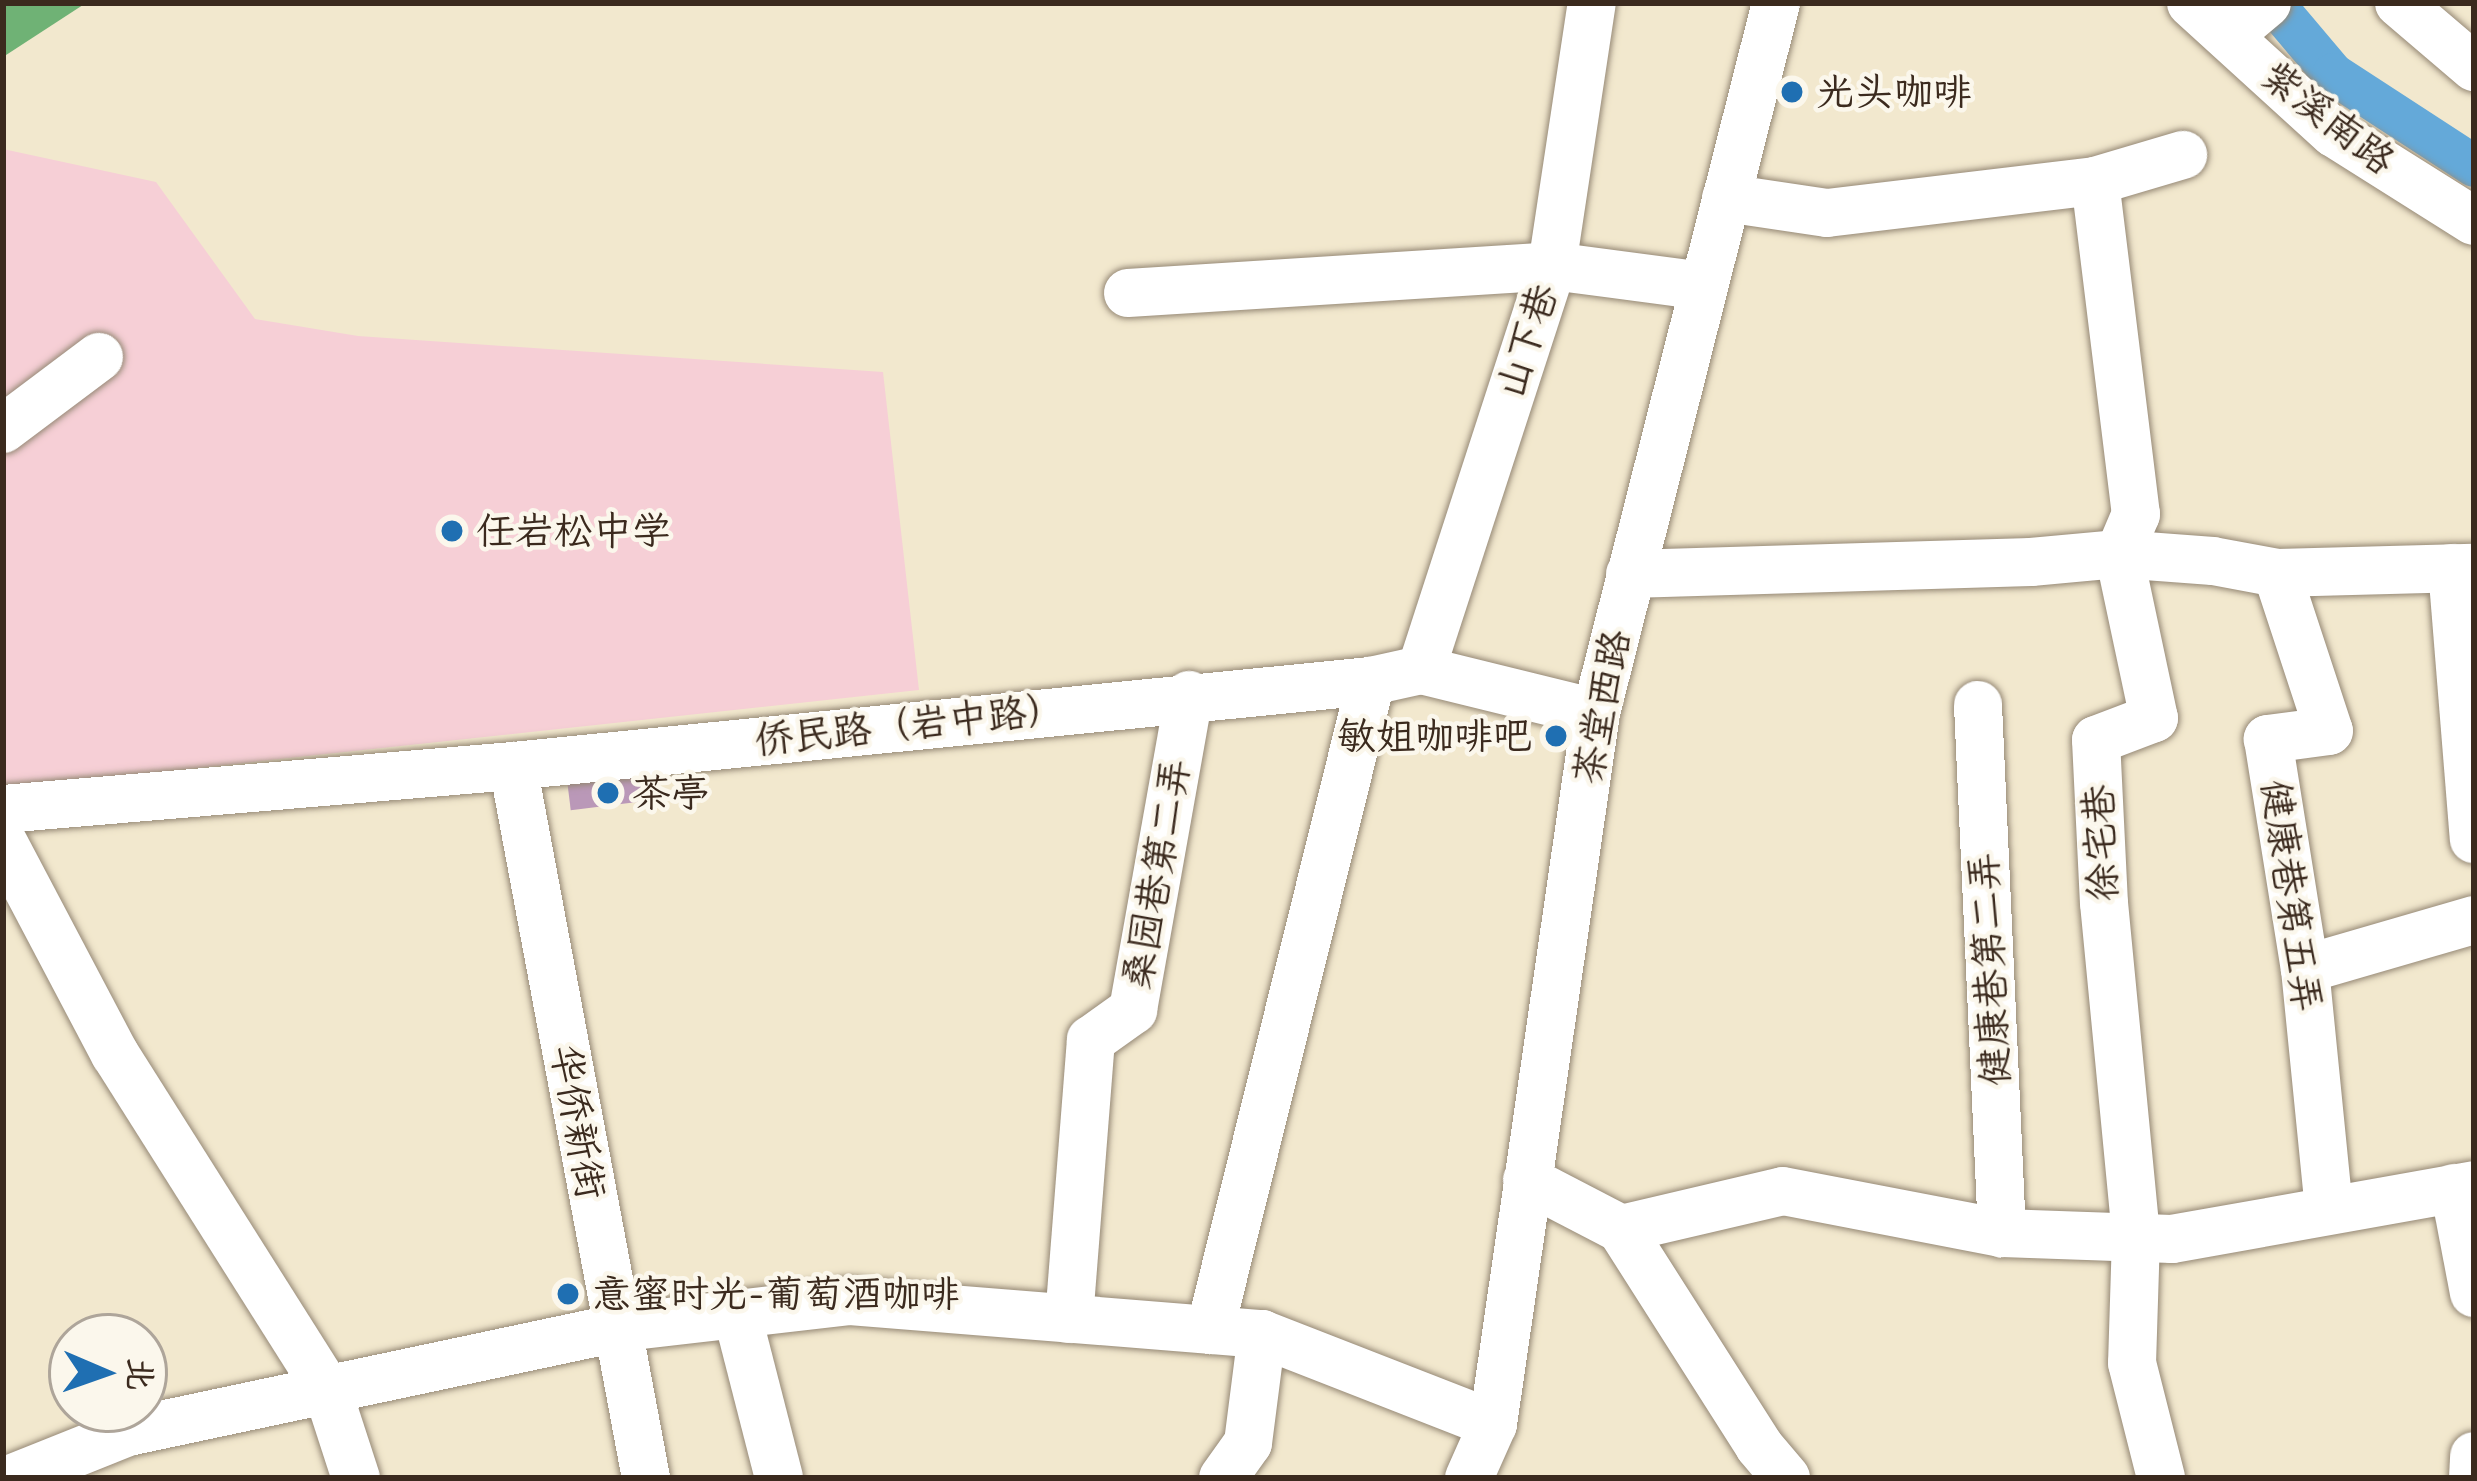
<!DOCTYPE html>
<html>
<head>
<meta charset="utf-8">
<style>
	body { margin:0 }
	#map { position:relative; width:2477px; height:1481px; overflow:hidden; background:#f2e8ce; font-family:Delius,"LXGW WenKai TC",sans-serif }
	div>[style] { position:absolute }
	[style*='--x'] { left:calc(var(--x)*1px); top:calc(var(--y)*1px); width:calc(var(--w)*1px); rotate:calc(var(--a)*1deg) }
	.built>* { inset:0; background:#f6cfd6 }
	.forest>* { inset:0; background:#6fb275 }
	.canal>* { height:42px; margin:-21px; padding:0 21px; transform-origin:21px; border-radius:21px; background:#64a9d9 }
	.building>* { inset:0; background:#ba98b8; transform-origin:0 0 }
	.roads { filter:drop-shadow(0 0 3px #968976) drop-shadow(0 0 3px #968976) }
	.minor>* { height:48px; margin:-24px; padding:0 24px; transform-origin:24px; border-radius:24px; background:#fff }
	.dots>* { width:33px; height:33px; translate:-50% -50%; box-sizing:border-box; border:6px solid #fbf7ec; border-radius:50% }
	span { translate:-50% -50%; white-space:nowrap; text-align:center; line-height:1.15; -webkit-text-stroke:9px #fbf7ec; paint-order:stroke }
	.poi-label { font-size:39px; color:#3b2a1e }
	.left { translate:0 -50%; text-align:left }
	.right { translate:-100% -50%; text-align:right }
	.street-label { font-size:39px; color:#3b2a1e }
	.frame { position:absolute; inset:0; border:6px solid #3b2a1e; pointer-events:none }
	.north { position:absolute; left:48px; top:1313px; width:120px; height:120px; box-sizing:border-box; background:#fbf7ec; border:3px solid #aea59a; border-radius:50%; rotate:92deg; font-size:33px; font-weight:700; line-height:48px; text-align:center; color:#3b2a1e }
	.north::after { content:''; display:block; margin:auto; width:42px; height:54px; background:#1f6fb2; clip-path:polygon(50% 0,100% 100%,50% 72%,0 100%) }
</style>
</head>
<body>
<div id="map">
	<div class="built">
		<div style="clip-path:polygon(3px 149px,156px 182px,255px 319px,358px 336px,883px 372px,919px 690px,3px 789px)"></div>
	</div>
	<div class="forest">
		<div style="clip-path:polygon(3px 3px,86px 3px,3px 57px)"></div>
	</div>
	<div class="canal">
		<div style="--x:2273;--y:3;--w:93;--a:49.8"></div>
		<div style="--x:2333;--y:74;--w:168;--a:33.1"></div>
	</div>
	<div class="building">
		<div style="left:644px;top:775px;width:26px;height:77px;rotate:83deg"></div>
	</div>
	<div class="roads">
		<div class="minor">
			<div style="--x:2191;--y:3;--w:193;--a:42.3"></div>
			<div style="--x:2334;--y:133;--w:165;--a:32.2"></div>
			<div style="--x:2399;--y:3;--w:99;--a:40.5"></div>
			<div style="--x:2228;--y:36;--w:51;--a:-40.2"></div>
			<div style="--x:2095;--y:181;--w:336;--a:83"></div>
			<div style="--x:2136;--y:514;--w:43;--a:113"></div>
			<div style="--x:2119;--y:554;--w:168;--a:78"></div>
			<div style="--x:2154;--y:718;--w:62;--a:159.2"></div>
			<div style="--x:2096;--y:740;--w:163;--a:87.2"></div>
			<div style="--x:2104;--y:903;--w:336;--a:84.5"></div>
			<div style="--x:2136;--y:1237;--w:126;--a:91.8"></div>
			<div style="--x:2132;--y:1363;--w:119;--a:75.8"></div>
			<div style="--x:1726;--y:198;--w:102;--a:8.4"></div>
			<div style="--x:1827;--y:213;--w:270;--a:-6.8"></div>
			<div style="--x:2095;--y:181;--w:92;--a:-16.5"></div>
			<div style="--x:1128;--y:293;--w:425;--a:-3.6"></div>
			<div style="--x:1552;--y:266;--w:153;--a:7.5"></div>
			<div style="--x:3;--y:429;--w:120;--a:-36.9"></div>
			<div style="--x:2452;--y:568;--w:272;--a:85.4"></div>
			<div style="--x:2277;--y:573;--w:166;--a:71.8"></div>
			<div style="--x:2329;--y:731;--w:62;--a:172.5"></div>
			<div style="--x:2268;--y:739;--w:233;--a:80.9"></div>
			<div style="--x:2305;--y:969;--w:242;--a:84.3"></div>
			<div style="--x:1630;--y:574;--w:401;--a:-1.7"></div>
			<div style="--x:2031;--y:562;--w:88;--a:-5.2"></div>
			<div style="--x:2119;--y:554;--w:94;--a:4.3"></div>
			<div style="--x:2213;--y:561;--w:65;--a:10.6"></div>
			<div style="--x:2277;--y:573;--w:197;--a:-1.5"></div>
			<div style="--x:1421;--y:670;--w:425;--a:-72"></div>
			<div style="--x:1552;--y:266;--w:266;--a:-81.4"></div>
			<div style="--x:1978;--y:705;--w:529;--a:87.4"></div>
			<div style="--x:513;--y:766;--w:724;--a:79.42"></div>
			<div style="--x:3;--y:809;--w:512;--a:-4.82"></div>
			<div style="--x:513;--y:766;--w:862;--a:-5.66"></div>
			<div style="--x:1371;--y:681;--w:51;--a:-12.4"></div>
			<div style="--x:1421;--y:670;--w:180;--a:13.8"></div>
			<div style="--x:3;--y:842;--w:240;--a:62.2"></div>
			<div style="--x:115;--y:1054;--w:396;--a:57.7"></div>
			<div style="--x:327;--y:1389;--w:94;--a:72"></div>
			<div style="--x:2305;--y:969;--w:176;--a:-16.2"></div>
			<div style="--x:1527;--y:1180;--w:106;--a:27.5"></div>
			<div style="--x:1621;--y:1229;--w:257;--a:57.5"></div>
			<div style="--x:1759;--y:1446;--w:42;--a:49.8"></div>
			<div style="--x:2454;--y:1188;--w:107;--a:79.2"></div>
			<div style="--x:1621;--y:1229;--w:166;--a:-13.2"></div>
			<div style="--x:1783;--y:1191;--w:223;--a:10.9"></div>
			<div style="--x:2002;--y:1233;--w:170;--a:2"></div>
			<div style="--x:2172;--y:1239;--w:307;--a:-10.1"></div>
			<div style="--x:737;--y:1314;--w:169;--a:75.6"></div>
			<div style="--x:1069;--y:1319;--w:280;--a:-85.5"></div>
			<div style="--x:1091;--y:1040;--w:52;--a:-35.5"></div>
			<div style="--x:1133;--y:1010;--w:320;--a:-79.9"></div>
			<div style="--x:1210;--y:1330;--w:669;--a:-76.07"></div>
			<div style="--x:13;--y:1478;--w:124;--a:-21.8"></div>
			<div style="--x:128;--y:1432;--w:499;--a:-12"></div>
			<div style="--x:616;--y:1328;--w:236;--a:-6.6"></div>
			<div style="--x:850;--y:1301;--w:413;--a:4.6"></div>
			<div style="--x:1262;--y:1334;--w:248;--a:21.3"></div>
			<div style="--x:1223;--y:1478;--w:43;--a:-54.5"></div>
			<div style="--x:1248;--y:1443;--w:110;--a:-82.7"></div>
			<div style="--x:1469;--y:1478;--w:59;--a:-66"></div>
			<div style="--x:1493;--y:1424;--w:718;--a:-81.76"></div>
			<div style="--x:1596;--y:713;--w:732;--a:-75.77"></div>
			<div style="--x:2473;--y:1478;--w:22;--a:-87"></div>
		</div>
	</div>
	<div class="dots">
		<div style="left:1792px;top:92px;background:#1f6fb2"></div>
		<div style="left:452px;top:531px;background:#1f6fb2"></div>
		<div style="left:1556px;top:736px;background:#1f6fb2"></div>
		<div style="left:608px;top:793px;background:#1f6fb2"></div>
		<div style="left:568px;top:1294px;background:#1f6fb2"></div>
	</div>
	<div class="poi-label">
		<span class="left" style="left:1816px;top:92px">光头咖啡</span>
		<span class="left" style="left:476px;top:531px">任岩松中学</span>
		<span class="right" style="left:1532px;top:736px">敏姐咖啡吧</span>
		<span class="left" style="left:632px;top:793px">茶亭</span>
		<span class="left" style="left:592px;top:1294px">意蜜时光-葡萄酒咖啡</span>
	</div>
	<div class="street-label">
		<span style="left:2328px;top:118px;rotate:38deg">紫溪南路</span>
		<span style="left:1527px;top:341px;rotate:-72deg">山下巷</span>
		<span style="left:1602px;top:707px;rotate:-79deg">茶堂西路</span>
		<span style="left:910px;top:725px;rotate:-6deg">侨民路（岩中路）</span>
		<span style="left:2101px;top:843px;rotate:-93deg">徐宅巷</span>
		<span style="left:1157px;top:874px;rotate:-80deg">桑园巷第二弄</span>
		<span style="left:2291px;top:896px;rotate:82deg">健康巷第五弄</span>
		<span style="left:1990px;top:969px;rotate:-93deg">健康巷第二弄</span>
		<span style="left:578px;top:1122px;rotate:80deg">华侨新街</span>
	</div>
	<div class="frame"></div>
	<div class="north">北</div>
</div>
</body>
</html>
